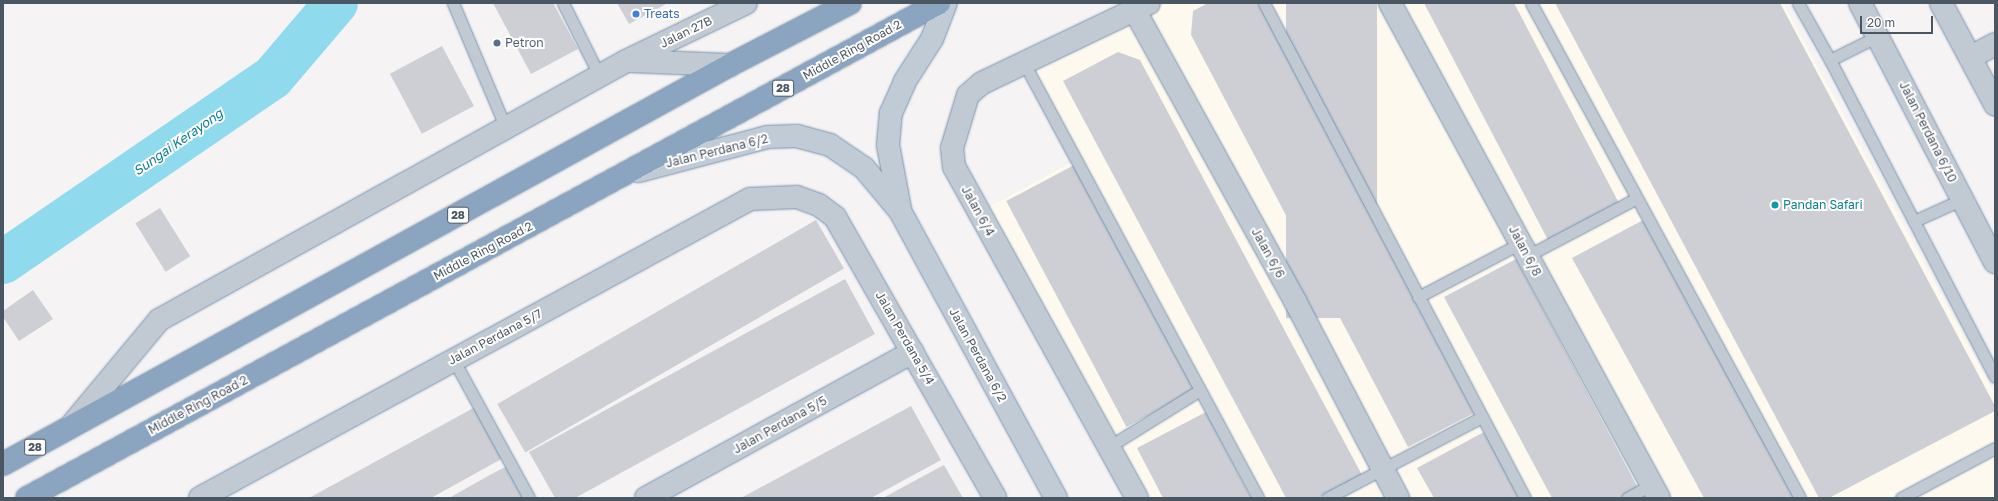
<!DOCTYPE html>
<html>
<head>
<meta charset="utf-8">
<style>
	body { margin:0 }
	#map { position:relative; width:1998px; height:501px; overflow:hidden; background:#f5f3f3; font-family:"Golos Text",sans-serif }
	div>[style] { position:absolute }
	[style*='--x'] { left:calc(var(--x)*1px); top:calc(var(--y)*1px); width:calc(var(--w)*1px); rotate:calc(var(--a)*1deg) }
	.commercial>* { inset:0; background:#fdf9ef }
	.river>* { height:44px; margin:-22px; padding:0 22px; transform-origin:22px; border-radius:22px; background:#90daee }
	.building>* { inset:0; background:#cdcfd5; transform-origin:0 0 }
	.roads { filter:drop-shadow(0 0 1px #7690ad) drop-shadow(0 0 1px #7690ad) }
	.lane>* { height:11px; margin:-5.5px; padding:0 5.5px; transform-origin:5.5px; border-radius:5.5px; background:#c1cad2 }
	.street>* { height:22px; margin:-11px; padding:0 11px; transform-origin:11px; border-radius:11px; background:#c1cad2 }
	.secondary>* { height:22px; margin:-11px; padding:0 11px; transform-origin:11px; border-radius:11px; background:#c1cbd6 }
	.highway>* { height:22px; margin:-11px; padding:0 11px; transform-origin:11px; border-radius:11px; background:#8ba5c1 }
	.dots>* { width:11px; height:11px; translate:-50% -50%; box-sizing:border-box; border:2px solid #fff; border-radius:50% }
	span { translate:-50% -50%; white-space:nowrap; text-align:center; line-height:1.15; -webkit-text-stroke:4px #fff; paint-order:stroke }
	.shield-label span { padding:1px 3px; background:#fff; border:1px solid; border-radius:3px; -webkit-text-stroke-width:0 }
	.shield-label { font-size:11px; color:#4a5661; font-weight:700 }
	.shop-label { font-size:12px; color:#366cbe }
	.left { translate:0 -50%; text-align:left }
	.street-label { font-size:12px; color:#4a5661 }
	.service-label { font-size:12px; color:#4e5e75 }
	.culture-label { font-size:12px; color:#0d838f }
	.water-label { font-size:13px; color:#0c7c9b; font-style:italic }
	.frame { position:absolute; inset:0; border:4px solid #4a5661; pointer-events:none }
	.scale { position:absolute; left:1860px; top:16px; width:73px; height:18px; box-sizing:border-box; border:2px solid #4a5661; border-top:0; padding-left:5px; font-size:12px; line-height:14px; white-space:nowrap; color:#4a5661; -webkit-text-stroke:3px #fff; paint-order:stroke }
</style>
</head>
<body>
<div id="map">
	<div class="commercial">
		<div style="clip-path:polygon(1166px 3px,1783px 3px,1995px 394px,1995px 498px,1145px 498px,987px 208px,1081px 157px,1035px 70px)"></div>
	</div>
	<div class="river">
		<div style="--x:3;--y:262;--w:327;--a:-34.4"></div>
		<div style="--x:273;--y:77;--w:97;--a:-49.6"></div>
	</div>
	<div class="building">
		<div style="clip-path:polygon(493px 3px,553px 3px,578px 49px,531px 74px)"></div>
		<div style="clip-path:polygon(617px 3px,668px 3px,629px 24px)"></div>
		<div style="clip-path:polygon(1208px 3px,1258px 3px,1474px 413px,1408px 447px,1191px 35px,1193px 11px)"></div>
		<div style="left:1286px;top:3px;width:91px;height:315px"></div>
		<div style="clip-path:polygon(1424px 3px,1514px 3px,1620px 205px,1549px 242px)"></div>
		<div style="clip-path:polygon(1555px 3px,1780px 3px,1995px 406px,1995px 411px,1829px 498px,1819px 498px)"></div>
		<div style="left:442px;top:46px;width:68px;height:59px;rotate:62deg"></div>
		<div style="clip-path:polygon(1118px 52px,1140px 60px,1362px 475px,1318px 498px,1286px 498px,1063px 81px)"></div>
		<div style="left:1076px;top:164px;width:256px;height:79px;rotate:62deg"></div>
		<div style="left:160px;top:208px;width:57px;height:29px;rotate:58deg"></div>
		<div style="clip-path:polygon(1645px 219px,1798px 498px,1704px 498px,1572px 258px)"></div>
		<div style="left:816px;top:220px;width:56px;height:368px;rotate:60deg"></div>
		<div style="clip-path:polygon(1516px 259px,1639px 490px,1624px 498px,1552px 498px,1444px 297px)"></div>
		<div style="clip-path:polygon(845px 279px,875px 334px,575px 498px,555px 498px,529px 452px)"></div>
		<div style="clip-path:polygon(33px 290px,53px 319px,19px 341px,3px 317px,3px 311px)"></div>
		<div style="clip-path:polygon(477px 406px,505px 457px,431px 498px,309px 498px)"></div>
		<div style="clip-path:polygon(911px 406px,941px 460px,871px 498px,741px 498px)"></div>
		<div style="clip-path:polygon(1206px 412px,1217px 433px,1251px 498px,1163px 498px,1137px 448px)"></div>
		<div style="clip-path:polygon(1484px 432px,1520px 498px,1434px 498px,1417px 468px)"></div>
		<div style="clip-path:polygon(509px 465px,527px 498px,449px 498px,488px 476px)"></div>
		<div style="clip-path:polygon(944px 465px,963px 498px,883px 498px,916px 480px)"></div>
	</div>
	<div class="roads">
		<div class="lane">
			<div style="--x:453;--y:3;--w:134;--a:67.1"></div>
			<div style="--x:563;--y:3;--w:80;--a:63.4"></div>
			<div style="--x:1264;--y:3;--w:560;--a:62.2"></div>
			<div style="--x:1531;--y:3;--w:563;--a:61.48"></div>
			<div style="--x:1798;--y:3;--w:65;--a:60.7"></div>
			<div style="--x:1830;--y:60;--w:357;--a:62.5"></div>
			<div style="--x:1830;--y:60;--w:54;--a:-26.6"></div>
			<div style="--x:1024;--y:63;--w:494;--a:61.7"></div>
			<div style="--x:1914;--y:221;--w:54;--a:-24.2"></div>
			<div style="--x:1527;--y:256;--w:124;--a:-27.8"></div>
			<div style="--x:1418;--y:297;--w:116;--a:-27.7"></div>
			<div style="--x:453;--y:359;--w:158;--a:61.3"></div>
			<div style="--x:1110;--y:446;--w:106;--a:-31.9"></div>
			<div style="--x:1327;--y:498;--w:175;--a:-27.6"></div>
			<div style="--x:1627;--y:498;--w:29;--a:-29"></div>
			<div style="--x:1901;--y:498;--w:106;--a:-28"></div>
		</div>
		<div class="street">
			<div style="--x:1390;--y:3;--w:563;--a:61.48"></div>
			<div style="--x:1860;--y:3;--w:292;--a:62.5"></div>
			<div style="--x:1941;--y:3;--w:115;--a:61.9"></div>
			<div style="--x:1135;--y:11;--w:333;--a:61.1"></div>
			<div style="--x:1296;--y:303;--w:220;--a:62.4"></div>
			<div style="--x:1971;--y:57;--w:27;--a:-28"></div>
			<div style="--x:629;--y:61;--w:101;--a:2.3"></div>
			<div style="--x:70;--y:427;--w:139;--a:-50.2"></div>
			<div style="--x:159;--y:320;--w:534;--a:-29.01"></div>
			<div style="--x:626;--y:61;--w:133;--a:-25.8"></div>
			<div style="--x:200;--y:498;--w:626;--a:-28.53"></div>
			<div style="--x:750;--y:199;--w:47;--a:-2.4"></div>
			<div style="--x:797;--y:197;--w:23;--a:20"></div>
			<div style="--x:819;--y:205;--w:20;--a:37"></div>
			<div style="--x:835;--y:217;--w:323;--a:60.3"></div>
			<div style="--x:646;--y:498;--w:304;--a:-28.7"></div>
			<div style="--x:1137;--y:498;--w:378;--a:-118.9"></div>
			<div style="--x:954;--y:167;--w:19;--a:-96"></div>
			<div style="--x:952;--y:148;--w:55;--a:-73.2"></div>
			<div style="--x:968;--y:95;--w:18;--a:-41"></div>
			<div style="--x:982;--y:83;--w:185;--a:-25.6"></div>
		</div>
		<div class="secondary">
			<div style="--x:638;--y:171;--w:134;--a:-14.7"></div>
			<div style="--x:768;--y:137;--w:29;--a:-2"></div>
			<div style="--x:797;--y:136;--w:34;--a:15"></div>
			<div style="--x:830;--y:145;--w:41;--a:34.1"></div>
			<div style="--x:864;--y:168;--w:56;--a:50.1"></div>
			<div style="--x:900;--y:211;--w:327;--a:61.5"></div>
			<div style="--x:900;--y:209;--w:65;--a:-100.6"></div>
			<div style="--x:888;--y:145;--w:32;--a:-85"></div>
			<div style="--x:891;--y:113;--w:35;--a:-66"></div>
			<div style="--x:905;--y:81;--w:50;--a:-57.3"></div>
			<div style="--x:932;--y:39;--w:39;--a:-69"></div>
		</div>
		<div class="highway">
			<div style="--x:3;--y:464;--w:829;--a:-28.76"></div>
			<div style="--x:730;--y:65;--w:135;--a:-27.3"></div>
			<div style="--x:27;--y:498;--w:1038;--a:-28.49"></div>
		</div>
	</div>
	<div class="dots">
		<div style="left:636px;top:14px;background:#3f7fe0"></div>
		<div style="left:497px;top:43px;background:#5c6f8a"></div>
		<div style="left:1775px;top:205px;background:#0f9aa8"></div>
	</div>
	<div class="shield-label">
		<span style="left:783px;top:88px">28</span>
		<span style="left:458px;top:215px">28</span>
		<span style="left:35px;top:447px">28</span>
	</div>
	<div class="shop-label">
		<span class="left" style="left:644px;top:14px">Treats</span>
	</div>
	<div class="street-label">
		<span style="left:686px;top:32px;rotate:-26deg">Jalan 27B</span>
		<span style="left:852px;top:50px;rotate:-29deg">Middle Ring Road 2</span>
		<span style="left:1928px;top:132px;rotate:63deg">Jalan Perdana 6/10</span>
		<span style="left:717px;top:151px;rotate:-14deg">Jalan Perdana 6/2</span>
		<span style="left:978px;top:211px;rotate:61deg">Jalan 6/4</span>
		<span style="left:483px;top:251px;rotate:-28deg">Middle Ring Road 2</span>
		<span style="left:1525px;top:251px;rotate:62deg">Jalan 6/8</span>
		<span style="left:1268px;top:253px;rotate:61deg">Jalan 6/6</span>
		<span style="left:495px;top:337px;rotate:-28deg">Jalan Perdana 5/7</span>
		<span style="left:905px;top:338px;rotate:60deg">Jalan Perdana 5/4</span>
		<span style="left:978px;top:355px;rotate:61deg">Jalan Perdana 6/2</span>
		<span style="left:198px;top:405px;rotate:-28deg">Middle Ring Road 2</span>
		<span style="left:780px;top:425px;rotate:-29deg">Jalan Perdana 5/5</span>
	</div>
	<div class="service-label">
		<span class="left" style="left:505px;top:43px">Petron</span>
	</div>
	<div class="culture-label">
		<span class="left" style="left:1783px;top:205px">Pandan Safari</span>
	</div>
	<div class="water-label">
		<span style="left:178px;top:142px;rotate:-35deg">Sungai Kerayong</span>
	</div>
	<div class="frame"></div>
	<div class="scale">20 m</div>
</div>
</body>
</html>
